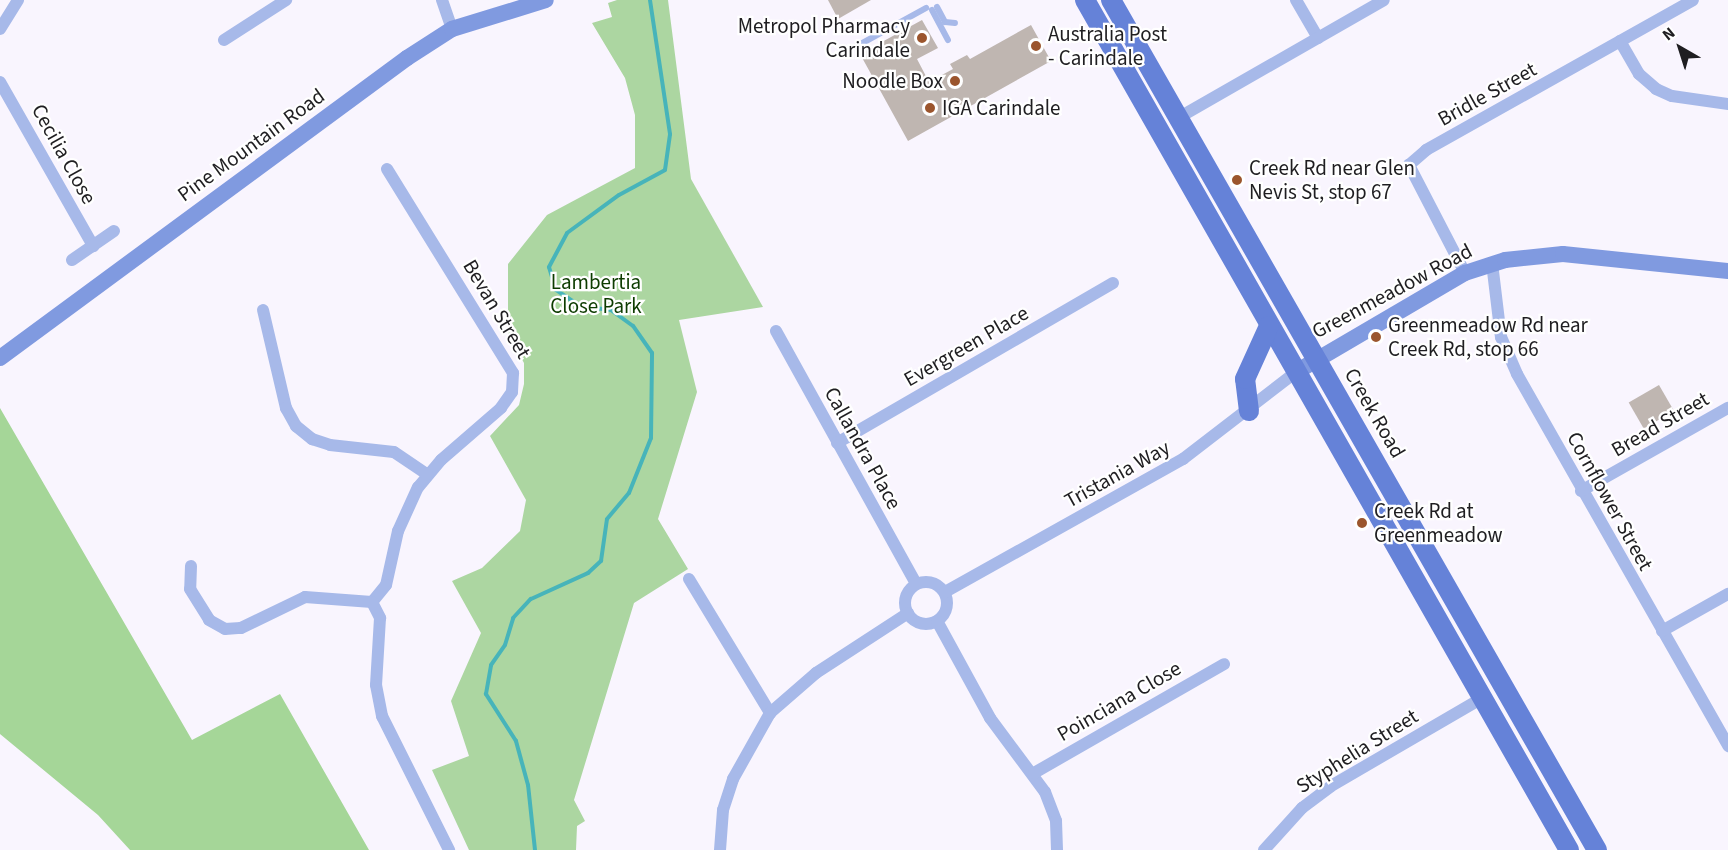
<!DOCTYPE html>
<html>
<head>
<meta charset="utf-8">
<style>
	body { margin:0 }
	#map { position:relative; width:1728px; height:850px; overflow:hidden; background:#f9f5fe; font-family:"Source Sans 3",sans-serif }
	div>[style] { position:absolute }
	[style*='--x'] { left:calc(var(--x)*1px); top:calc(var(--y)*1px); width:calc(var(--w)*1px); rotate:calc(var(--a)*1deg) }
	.green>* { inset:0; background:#acd6a1 }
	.forest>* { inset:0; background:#a5d698 }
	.stream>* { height:4px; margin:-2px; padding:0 2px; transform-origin:2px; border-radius:2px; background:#47b4ba }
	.building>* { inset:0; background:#bfb6b1; transform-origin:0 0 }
	.lane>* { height:6px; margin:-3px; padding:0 3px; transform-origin:3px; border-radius:3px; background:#a7b9e9 }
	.street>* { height:12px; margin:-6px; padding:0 6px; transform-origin:6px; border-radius:6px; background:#a7b9e9 }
	.street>.ring { margin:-6px; padding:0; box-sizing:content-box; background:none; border:12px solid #a7b9e9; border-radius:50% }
	.secondary>* { height:16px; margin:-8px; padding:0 8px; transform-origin:8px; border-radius:8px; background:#809ae0 }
	.primary>* { height:20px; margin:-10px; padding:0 10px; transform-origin:10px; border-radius:10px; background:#6582d8 }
	.dots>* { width:16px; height:16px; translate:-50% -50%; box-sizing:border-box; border:3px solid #fff; border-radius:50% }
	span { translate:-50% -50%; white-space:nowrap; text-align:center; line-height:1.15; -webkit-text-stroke:4.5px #fff; paint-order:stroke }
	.poi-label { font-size:21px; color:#1f1e21 }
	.right { translate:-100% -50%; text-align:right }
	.left { translate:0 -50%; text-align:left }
	.street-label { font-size:21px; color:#1f1e21 }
	.park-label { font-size:21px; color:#0d3c00 }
	.north { position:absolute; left:1650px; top:18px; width:60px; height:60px; -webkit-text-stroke:4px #fff; paint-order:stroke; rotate:321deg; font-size:16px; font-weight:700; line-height:24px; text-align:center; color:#1f1e21 }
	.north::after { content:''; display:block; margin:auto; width:21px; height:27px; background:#1f1e21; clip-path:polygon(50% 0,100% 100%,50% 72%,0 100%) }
</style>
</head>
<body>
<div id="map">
	<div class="green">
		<div style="clip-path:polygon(617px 0,668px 0,691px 179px,763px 307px,679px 320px,697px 392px,658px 519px,688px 569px,634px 603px,574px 800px,585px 821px,577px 826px,576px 850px,469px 850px,432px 770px,469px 756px,451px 701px,481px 633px,452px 581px,482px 568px,520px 531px,526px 500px,490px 436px,519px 405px,524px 384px,524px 363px,508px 334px,508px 264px,547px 215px,635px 168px,635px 115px,625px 78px,592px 23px,612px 17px,608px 3px)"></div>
	</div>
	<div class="forest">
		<div style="clip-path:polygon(0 408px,192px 740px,280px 694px,369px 850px,130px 850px,98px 815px,0 734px)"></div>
	</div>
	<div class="stream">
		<div style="--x:535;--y:850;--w:65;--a:-96.1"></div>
		<div style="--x:528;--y:785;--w:46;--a:-105.3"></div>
		<div style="--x:516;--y:741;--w:56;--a:-122.6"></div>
		<div style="--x:486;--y:694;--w:29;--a:-80"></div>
		<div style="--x:491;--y:665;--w:24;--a:-55"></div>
		<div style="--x:505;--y:645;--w:28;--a:-73"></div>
		<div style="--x:513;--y:618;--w:26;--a:-47"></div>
		<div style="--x:531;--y:599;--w:63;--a:-24.5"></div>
		<div style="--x:588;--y:573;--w:18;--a:-43"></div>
		<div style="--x:601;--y:561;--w:42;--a:-81.9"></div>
		<div style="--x:607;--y:519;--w:34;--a:-50"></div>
		<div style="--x:629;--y:493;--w:59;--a:-68.2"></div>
		<div style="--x:651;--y:438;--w:85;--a:-89.3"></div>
		<div style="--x:652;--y:353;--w:33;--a:-125"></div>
		<div style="--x:633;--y:326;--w:27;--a:-144"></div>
		<div style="--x:611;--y:310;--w:31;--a:-173"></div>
		<div style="--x:580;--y:306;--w:29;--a:-146"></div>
		<div style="--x:556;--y:290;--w:24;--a:-107"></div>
		<div style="--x:549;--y:267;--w:38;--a:-62"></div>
		<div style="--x:567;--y:233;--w:64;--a:-36.2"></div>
		<div style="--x:619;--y:195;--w:52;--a:-28.5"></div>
		<div style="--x:665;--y:170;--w:36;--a:-82"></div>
		<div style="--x:670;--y:134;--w:135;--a:-98.5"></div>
	</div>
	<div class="building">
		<div style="clip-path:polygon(828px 0,871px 0,838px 19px)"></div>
		<div style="clip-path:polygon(922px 20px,938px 48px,917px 59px,929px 82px,953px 69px,950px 64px,967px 55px,970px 59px,1031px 25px,1051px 61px,908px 141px,860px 54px)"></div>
		<div style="left:1659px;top:385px;width:30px;height:35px;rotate:60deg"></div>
	</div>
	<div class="lane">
		<div style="--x:937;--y:7;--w:17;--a:62"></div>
		<div style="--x:945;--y:22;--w:10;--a:6"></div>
		<div style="--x:932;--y:10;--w:34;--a:62"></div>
		<div style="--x:857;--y:46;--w:79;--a:-28.8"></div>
	</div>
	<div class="street">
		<div style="--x:442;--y:0;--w:31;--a:71"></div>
		<div style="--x:1296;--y:0;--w:44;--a:59.9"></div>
		<div style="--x:0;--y:29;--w:34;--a:-58"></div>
		<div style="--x:224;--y:40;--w:74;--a:-32.8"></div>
		<div style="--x:1620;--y:41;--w:38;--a:60"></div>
		<div style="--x:1639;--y:74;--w:23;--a:41"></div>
		<div style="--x:1656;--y:89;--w:17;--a:24"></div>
		<div style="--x:1672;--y:96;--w:57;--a:8.1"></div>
		<div style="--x:0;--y:82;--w:189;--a:60.4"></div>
		<div style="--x:1178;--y:118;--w:237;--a:-29.8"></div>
		<div style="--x:387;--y:169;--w:240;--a:58.3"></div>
		<div style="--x:513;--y:373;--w:19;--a:93"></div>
		<div style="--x:512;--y:392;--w:19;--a:125"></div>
		<div style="--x:501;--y:408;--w:79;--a:139.1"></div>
		<div style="--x:441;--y:460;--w:35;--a:130"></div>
		<div style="--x:418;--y:487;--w:48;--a:114.4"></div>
		<div style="--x:398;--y:531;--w:55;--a:102.5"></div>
		<div style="--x:386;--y:585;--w:22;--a:129"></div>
		<div style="--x:372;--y:602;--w:18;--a:63"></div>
		<div style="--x:380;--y:618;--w:67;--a:93.4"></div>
		<div style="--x:376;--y:685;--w:32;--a:79"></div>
		<div style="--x:382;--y:716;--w:150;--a:63.4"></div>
		<div style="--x:72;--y:260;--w:51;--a:-34.6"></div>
		<div style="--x:1492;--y:263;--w:75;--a:83.1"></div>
		<div style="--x:1501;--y:337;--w:40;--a:66.6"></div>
		<div style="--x:1517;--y:374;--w:428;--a:60.4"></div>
		<div style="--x:1465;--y:273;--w:122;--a:-117.4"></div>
		<div style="--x:1409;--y:165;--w:23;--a:-41"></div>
		<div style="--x:1426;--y:150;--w:306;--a:-29.3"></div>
		<div style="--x:263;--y:310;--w:101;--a:76.8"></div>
		<div style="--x:286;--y:408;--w:21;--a:61"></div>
		<div style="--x:296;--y:426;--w:21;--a:39"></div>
		<div style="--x:312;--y:439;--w:19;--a:18"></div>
		<div style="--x:330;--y:445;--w:64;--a:6.2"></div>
		<div style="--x:394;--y:452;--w:40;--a:34"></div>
		<div style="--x:776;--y:331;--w:289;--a:61"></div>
		<div style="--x:837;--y:443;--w:319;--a:-30.1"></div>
		<div style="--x:1581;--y:491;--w:169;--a:-29.5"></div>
		<div style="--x:191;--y:566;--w:23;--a:92"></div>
		<div style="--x:190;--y:589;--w:36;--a:58"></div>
		<div style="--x:209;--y:620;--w:18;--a:29"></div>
		<div style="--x:225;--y:629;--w:16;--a:-4"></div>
		<div style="--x:241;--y:628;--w:71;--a:-25.8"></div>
		<div style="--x:305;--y:597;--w:67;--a:4.3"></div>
		<div style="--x:689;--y:579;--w:157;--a:58.8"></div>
		<div class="ring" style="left:905px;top:582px;width:30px;height:30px"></div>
		<div style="--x:945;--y:592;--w:273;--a:-29.2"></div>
		<div style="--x:1183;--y:459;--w:143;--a:-37.6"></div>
		<div style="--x:937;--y:621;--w:111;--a:61.3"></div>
		<div style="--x:990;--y:718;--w:92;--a:53.4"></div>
		<div style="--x:1045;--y:792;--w:31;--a:69"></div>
		<div style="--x:1056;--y:821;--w:29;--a:88"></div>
		<div style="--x:1662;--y:631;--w:76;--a:-29.3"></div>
		<div style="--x:1034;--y:773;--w:219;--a:-29.8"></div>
		<div style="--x:720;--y:850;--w:40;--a:-85.7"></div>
		<div style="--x:723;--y:810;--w:33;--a:-72"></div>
		<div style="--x:733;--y:779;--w:76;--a:-60.7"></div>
		<div style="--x:770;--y:713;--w:61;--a:-41"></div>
		<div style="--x:816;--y:673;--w:110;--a:-33.1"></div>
		<div style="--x:1264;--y:850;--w:57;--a:-47.9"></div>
		<div style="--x:1302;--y:808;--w:36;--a:-37"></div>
		<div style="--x:1331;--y:786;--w:175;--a:-30.2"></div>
	</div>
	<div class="secondary">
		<div style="--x:0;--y:358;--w:506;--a:-36.39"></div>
		<div style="--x:407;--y:58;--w:54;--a:-32.8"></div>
		<div style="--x:452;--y:29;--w:98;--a:-17.1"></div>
		<div style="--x:1296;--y:372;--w:196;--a:-30.4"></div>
		<div style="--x:1465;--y:273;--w:42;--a:-18"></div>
		<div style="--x:1505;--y:260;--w:58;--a:-5.9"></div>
		<div style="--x:1563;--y:254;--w:166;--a:5.9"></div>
	</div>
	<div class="primary">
		<div style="--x:1085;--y:0;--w:978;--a:60.34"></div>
		<div style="--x:1111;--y:0;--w:979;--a:60.24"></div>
		<div style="--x:1249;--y:411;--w:32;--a:-97"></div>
		<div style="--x:1245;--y:379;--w:58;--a:-65.6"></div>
	</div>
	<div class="dots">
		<div style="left:922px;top:38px;background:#9b552d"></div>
		<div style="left:1036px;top:46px;background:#9b552d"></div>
		<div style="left:955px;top:81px;background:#9b552d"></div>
		<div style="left:930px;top:108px;background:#9b552d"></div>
		<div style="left:1237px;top:180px;background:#9b552d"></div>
		<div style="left:1376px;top:337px;background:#9b552d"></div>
		<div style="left:1362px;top:523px;background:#9b552d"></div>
	</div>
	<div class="poi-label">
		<span class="right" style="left:910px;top:38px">Metropol Pharmacy<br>Carindale</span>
		<span class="left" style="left:1048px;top:46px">Australia Post<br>- Carindale</span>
		<span class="right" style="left:943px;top:81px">Noodle Box</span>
		<span class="left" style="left:942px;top:108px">IGA Carindale</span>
		<span class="left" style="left:1249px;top:180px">Creek Rd near Glen<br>Nevis St, stop 67</span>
		<span class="left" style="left:1388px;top:337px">Greenmeadow Rd near<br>Creek Rd, stop 66</span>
		<span class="left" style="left:1374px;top:523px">Creek Rd at<br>Greenmeadow</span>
	</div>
	<div class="street-label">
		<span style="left:1487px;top:94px;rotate:-29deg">Bridle Street</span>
		<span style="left:251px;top:145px;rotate:-36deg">Pine Mountain Road</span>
		<span style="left:64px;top:154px;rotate:61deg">Cecilia Close</span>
		<span style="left:1392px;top:291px;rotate:-28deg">Greenmeadow Road</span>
		<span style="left:497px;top:309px;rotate:59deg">Bevan Street</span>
		<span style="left:966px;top:346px;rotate:-30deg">Evergreen Place</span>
		<span style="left:1375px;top:413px;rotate:60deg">Creek Road</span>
		<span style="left:1660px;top:424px;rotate:-30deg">Bread Street</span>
		<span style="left:863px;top:448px;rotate:61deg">Callandra Place</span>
		<span style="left:1117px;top:474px;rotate:-29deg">Tristania Way</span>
		<span style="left:1610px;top:501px;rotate:61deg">Cornflower Street</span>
		<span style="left:1119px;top:701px;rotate:-30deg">Poinciana Close</span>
		<span style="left:1357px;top:751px;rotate:-32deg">Styphelia Street</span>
	</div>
	<div class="park-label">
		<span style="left:596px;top:294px">Lambertia<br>Close Park</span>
	</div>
	<div class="north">N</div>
</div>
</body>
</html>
